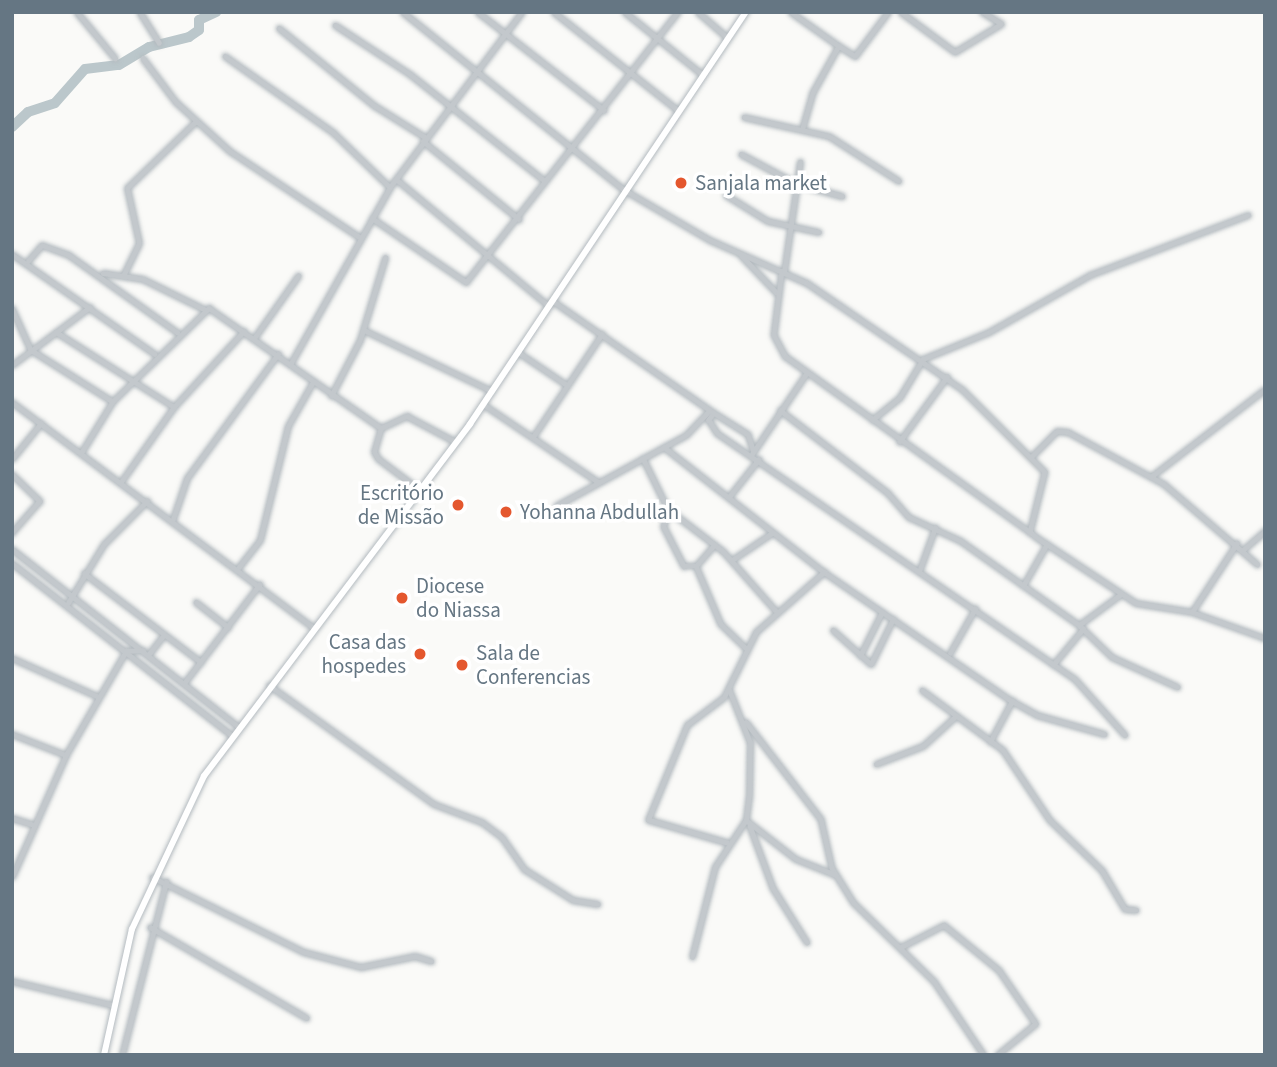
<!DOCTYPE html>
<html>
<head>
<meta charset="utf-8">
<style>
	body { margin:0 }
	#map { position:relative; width:1277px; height:1067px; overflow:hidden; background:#fafaf8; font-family:"Source Sans 3",sans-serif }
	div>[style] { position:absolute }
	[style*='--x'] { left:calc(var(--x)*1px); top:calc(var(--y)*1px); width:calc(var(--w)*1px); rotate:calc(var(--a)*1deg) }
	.river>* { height:10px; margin:-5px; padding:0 5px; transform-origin:5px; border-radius:5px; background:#bbc7cb }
	.roads { filter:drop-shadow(0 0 2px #b3babf) drop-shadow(0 0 2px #b3babf) }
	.street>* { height:4.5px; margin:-2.25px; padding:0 2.25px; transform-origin:2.25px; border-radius:2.25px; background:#c3c8cc }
	.secondary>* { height:6px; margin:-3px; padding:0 3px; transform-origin:3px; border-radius:3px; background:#fff }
	.dots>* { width:19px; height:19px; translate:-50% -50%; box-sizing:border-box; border:4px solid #fff; border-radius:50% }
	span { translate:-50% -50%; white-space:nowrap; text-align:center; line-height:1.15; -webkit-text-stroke:7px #fff; paint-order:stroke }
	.poi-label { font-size:21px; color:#657683 }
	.left { translate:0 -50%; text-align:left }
	.right { translate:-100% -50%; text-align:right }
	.frame { position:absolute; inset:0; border:14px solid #657683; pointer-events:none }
</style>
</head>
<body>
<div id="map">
	<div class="river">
		<div style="--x:12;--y:127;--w:22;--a:-43"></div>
		<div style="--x:28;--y:112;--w:28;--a:-18"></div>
		<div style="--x:55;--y:103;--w:45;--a:-48.6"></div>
		<div style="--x:85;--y:69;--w:34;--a:-7"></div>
		<div style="--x:119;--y:65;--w:35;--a:-31"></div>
		<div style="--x:149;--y:47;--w:41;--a:-14"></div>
		<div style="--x:189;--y:37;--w:12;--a:-35"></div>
		<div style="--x:199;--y:30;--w:10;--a:-90"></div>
		<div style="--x:199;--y:20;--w:19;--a:-25"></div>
	</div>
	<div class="roads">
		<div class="street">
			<div style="--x:77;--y:12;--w:60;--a:50.4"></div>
			<div style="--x:140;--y:12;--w:36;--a:58"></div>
			<div style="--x:403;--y:12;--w:286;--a:38.8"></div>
			<div style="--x:626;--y:191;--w:97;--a:30.3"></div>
			<div style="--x:710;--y:240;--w:106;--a:23.9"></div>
			<div style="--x:807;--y:283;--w:188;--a:34.4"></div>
			<div style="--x:962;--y:389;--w:117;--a:45"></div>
			<div style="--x:1045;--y:472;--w:62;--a:104"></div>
			<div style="--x:1030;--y:532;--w:11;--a:38"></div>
			<div style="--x:1039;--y:539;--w:116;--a:33.4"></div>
			<div style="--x:1136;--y:603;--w:57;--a:9.1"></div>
			<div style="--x:1192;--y:612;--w:77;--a:19.6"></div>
			<div style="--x:478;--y:12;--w:160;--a:37.9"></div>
			<div style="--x:554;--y:12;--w:159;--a:38.4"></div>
			<div style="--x:625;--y:12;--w:100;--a:38.9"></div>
			<div style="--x:698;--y:12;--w:40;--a:41"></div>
			<div style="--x:791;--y:12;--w:59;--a:35.3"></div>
			<div style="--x:839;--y:46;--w:54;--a:119"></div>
			<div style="--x:813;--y:93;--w:37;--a:106"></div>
			<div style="--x:901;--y:12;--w:67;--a:36.5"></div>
			<div style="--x:955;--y:52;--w:54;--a:-31.3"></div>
			<div style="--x:1001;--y:24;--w:22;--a:-148"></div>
			<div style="--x:335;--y:25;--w:90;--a:33.2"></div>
			<div style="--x:410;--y:74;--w:172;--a:38.4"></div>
			<div style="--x:279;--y:28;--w:124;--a:39.1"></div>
			<div style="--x:375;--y:106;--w:59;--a:31.8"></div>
			<div style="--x:839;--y:46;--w:19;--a:32"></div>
			<div style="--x:855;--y:56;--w:55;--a:-53.1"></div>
			<div style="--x:225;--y:56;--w:133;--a:35.2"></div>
			<div style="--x:334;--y:133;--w:78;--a:44"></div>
			<div style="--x:143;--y:58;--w:55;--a:53.1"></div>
			<div style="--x:176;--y:102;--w:73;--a:42.2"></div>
			<div style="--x:230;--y:151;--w:157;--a:33.6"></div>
			<div style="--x:744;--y:117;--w:87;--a:12.6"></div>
			<div style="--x:829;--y:136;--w:83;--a:32.7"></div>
			<div style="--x:423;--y:141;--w:124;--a:39.1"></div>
			<div style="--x:741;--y:154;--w:61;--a:28.2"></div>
			<div style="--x:795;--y:183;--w:49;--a:15.5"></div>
			<div style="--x:396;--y:179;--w:199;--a:39.7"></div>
			<div style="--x:726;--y:195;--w:49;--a:31.8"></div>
			<div style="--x:768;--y:221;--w:52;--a:12.2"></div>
			<div style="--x:372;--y:218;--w:114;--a:34.2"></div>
			<div style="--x:466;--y:282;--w:343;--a:-51.9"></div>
			<div style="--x:12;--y:254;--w:174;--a:35"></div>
			<div style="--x:741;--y:255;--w:51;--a:46.6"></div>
			<div style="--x:28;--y:261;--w:21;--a:-49"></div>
			<div style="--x:42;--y:245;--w:29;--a:20"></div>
			<div style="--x:69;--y:255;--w:133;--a:35.5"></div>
			<div style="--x:782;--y:271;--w:64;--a:97.1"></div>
			<div style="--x:774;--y:335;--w:24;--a:62"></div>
			<div style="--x:785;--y:356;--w:302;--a:35.7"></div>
			<div style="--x:784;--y:272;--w:111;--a:-81.7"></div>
			<div style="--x:103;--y:273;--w:40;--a:8.5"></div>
			<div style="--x:143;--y:279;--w:68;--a:26.2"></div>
			<div style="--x:124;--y:274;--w:34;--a:-64"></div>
			<div style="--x:139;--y:243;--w:56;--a:-102.3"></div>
			<div style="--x:127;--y:188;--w:95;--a:-44.1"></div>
			<div style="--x:553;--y:301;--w:196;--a:34.8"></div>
			<div style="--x:714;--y:413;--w:9;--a:126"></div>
			<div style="--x:709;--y:420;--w:15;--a:58"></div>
			<div style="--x:717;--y:433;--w:434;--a:34.5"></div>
			<div style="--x:1075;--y:679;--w:75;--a:48.2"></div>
			<div style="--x:12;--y:308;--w:46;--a:65.7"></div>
			<div style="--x:31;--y:350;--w:96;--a:32.2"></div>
			<div style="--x:364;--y:330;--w:142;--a:25.5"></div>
			<div style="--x:56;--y:332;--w:140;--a:32.4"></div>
			<div style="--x:255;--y:337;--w:75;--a:-54.8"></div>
			<div style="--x:518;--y:352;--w:59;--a:34"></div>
			<div style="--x:291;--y:363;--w:202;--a:-60.6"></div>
			<div style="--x:390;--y:187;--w:219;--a:-53"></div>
			<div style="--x:12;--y:365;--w:97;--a:-36.6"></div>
			<div style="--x:331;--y:396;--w:63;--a:-62.6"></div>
			<div style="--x:360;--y:340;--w:86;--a:-73"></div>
			<div style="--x:12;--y:402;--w:376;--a:36.8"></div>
			<div style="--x:483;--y:404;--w:139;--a:34.1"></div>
			<div style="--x:780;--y:410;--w:136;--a:37.5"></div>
			<div style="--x:888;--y:493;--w:32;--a:49"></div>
			<div style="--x:909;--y:517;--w:57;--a:24.8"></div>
			<div style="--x:961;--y:541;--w:145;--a:35.4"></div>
			<div style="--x:1079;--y:625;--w:46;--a:44.1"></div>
			<div style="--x:1112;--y:657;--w:72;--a:24.4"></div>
			<div style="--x:714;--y:413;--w:40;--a:32"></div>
			<div style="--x:748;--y:434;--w:16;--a:72"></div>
			<div style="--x:872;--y:420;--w:36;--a:-39"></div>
			<div style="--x:900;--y:397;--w:44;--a:-58.8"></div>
			<div style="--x:923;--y:359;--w:71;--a:-22.2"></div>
			<div style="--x:989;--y:332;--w:116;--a:-29.4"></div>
			<div style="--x:1090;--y:275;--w:169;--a:-20.8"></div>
			<div style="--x:533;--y:437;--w:124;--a:-56.2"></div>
			<div style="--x:899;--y:442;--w:81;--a:-53.6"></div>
			<div style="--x:664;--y:447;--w:203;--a:38"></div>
			<div style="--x:824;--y:572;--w:228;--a:34.5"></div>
			<div style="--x:1012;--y:701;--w:29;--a:29"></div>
			<div style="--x:1037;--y:715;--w:70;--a:15.8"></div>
			<div style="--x:81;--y:453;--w:61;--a:-58.4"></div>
			<div style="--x:113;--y:401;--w:134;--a:-44.1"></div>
			<div style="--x:209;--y:308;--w:210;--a:34.9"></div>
			<div style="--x:752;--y:454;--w:97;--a:-56"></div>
			<div style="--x:1032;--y:456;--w:35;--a:-45"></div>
			<div style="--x:1057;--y:431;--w:11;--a:5"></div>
			<div style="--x:1068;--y:432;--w:109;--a:28.4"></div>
			<div style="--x:1164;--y:484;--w:123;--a:40.7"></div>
			<div style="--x:643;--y:458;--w:57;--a:63.9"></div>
			<div style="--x:668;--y:509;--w:69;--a:37.4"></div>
			<div style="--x:723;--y:551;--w:80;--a:48.5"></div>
			<div style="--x:12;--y:459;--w:46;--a:-51.1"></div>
			<div style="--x:12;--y:474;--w:39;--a:44"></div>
			<div style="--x:40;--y:501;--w:43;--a:131.2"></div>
			<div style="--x:1152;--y:476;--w:141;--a:-37.5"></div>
			<div style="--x:121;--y:482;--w:92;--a:-54.8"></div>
			<div style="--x:174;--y:407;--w:103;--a:-47.4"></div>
			<div style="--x:419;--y:490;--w:51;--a:-142.9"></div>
			<div style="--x:378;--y:459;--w:8;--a:-120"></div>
			<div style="--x:374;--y:452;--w:25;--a:-74"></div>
			<div style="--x:381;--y:428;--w:29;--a:-25"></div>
			<div style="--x:407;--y:416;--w:55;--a:28"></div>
			<div style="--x:729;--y:497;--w:48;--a:-51.7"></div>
			<div style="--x:556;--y:506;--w:148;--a:-28.6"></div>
			<div style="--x:686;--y:435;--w:33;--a:-46"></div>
			<div style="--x:668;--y:509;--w:18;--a:103"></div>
			<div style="--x:664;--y:527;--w:44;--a:62.9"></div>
			<div style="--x:684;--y:566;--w:12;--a:0"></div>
			<div style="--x:696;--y:566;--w:28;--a:-49"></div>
			<div style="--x:173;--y:519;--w:43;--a:-71.1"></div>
			<div style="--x:187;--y:478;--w:154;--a:-53.7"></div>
			<div style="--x:12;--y:549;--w:287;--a:38.1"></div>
			<div style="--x:1243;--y:550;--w:29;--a:-41"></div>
			<div style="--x:732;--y:560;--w:48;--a:-34"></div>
			<div style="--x:12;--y:563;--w:278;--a:38.1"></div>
			<div style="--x:696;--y:566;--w:63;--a:66.7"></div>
			<div style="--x:721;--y:624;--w:36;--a:44"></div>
			<div style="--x:239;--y:567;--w:34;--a:-52"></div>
			<div style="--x:260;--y:540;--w:117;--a:-76.2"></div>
			<div style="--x:288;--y:426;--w:51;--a:-60.4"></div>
			<div style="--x:920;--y:569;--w:44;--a:-69.9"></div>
			<div style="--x:84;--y:573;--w:147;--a:37.3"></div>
			<div style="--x:1023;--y:586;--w:48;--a:-60.3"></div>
			<div style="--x:196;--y:602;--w:41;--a:38"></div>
			<div style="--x:68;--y:603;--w:69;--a:-58.6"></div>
			<div style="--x:104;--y:544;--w:61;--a:-45"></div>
			<div style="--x:1192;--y:612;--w:82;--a:-56.9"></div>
			<div style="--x:1079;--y:625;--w:51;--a:-36.2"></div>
			<div style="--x:833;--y:630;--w:51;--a:41.8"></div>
			<div style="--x:871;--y:664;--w:50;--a:-63.9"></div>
			<div style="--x:950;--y:653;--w:51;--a:-60.4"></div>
			<div style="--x:149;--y:654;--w:24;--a:-52"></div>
			<div style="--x:860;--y:656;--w:49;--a:-63.4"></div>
			<div style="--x:12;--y:658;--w:95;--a:24.1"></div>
			<div style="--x:1053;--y:665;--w:47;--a:-50.2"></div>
			<div style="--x:185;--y:682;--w:123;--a:-52.6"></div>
			<div style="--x:269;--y:685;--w:203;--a:35.8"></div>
			<div style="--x:434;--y:804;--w:51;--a:20.6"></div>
			<div style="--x:482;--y:822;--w:25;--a:37"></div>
			<div style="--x:502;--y:837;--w:39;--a:55"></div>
			<div style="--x:524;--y:869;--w:58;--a:32.3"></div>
			<div style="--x:573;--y:900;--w:25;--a:9"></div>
			<div style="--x:922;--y:690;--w:101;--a:36.5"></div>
			<div style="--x:1003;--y:750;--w:84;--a:56.1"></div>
			<div style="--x:1050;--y:820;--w:72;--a:43.9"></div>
			<div style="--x:1102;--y:870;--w:45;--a:59.5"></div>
			<div style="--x:1125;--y:909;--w:11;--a:5"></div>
			<div style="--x:746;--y:722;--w:123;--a:52.3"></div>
			<div style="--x:821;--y:819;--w:50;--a:77.3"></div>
			<div style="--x:832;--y:868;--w:40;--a:58"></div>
			<div style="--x:853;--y:902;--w:113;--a:44.3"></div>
			<div style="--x:934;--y:981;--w:89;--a:56"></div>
			<div style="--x:12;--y:734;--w:58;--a:21.3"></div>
			<div style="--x:990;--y:742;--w:47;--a:-61.8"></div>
			<div style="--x:876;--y:764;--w:50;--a:-21"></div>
			<div style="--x:923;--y:746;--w:43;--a:-42.2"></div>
			<div style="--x:12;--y:818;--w:21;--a:17"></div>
			<div style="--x:746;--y:820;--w:63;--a:38"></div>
			<div style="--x:796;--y:859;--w:43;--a:21.8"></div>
			<div style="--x:750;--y:826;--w:66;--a:69.6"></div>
			<div style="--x:773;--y:888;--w:64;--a:57.8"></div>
			<div style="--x:727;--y:843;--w:82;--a:-163.8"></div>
			<div style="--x:648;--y:820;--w:103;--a:-67.7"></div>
			<div style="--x:687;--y:725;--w:46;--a:-37.1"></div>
			<div style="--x:724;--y:697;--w:72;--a:-63.8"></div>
			<div style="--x:756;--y:632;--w:91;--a:-41.4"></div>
			<div style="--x:12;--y:877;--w:133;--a:-66.1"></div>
			<div style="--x:66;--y:755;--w:120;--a:-60"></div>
			<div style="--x:126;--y:651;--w:17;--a:-3"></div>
			<div style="--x:152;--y:877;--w:169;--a:26.3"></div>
			<div style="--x:304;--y:952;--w:59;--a:14.7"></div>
			<div style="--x:361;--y:967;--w:55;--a:-11.5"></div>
			<div style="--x:415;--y:956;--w:17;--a:17"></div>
			<div style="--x:150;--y:927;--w:181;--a:30.1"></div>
			<div style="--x:901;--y:947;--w:48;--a:-27.1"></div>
			<div style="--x:944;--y:925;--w:71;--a:39.3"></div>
			<div style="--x:999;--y:970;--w:65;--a:55.6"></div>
			<div style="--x:1036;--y:1024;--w:49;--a:140.8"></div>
			<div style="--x:692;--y:957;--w:93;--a:-75.7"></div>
			<div style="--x:715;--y:867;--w:56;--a:-56.6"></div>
			<div style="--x:746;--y:820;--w:23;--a:-83"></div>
			<div style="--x:749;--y:797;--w:54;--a:-88.9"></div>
			<div style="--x:750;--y:743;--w:57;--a:-111.6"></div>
			<div style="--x:12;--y:981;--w:104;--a:13.4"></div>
			<div style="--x:122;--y:1055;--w:179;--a:-75.7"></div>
		</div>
		<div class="secondary">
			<div style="--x:104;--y:1055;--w:129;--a:-77.5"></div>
			<div style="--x:132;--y:929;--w:169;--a:-64.8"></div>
			<div style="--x:204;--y:776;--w:441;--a:-52.9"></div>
			<div style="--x:470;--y:424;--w:496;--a:-56.2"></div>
		</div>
	</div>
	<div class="dots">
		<div style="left:681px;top:183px;background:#e4572e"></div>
		<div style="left:458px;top:505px;background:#e4572e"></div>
		<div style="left:506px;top:512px;background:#e4572e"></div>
		<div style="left:402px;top:598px;background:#e4572e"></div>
		<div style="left:420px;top:654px;background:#e4572e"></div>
		<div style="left:462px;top:665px;background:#e4572e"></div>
	</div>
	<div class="poi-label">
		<span class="left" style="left:695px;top:183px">Sanjala market</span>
		<span class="right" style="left:444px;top:505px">Escritório<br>de Missão</span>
		<span class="left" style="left:520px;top:512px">Yohanna Abdullah</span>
		<span class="left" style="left:416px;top:598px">Diocese<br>do Niassa</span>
		<span class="right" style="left:406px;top:654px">Casa das<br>hospedes</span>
		<span class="left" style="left:476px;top:665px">Sala de<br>Conferencias</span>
	</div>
	<div class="frame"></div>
</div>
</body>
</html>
